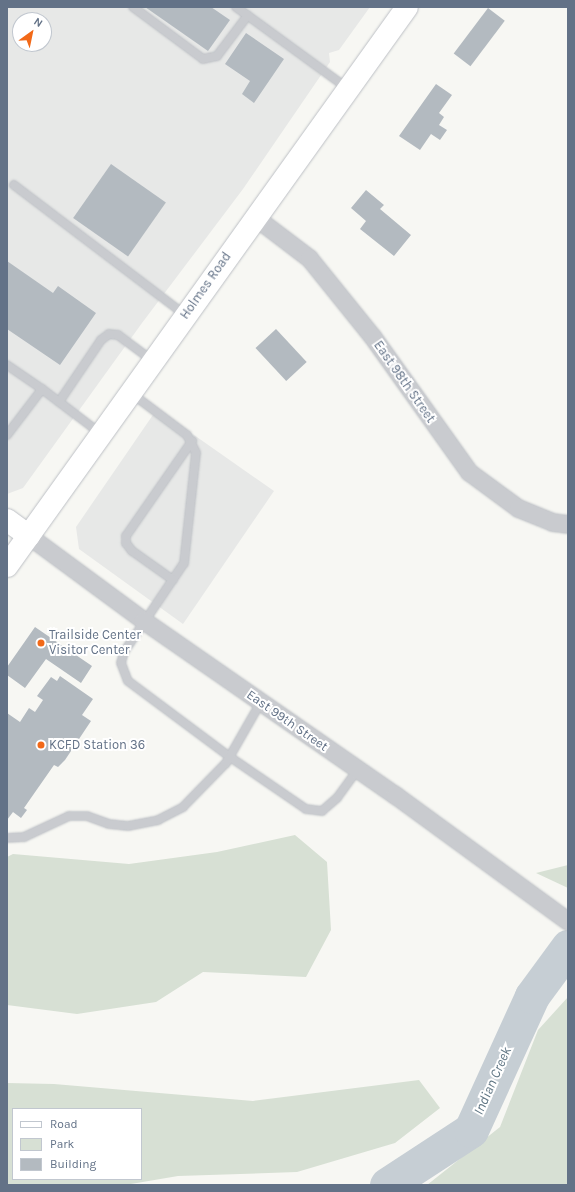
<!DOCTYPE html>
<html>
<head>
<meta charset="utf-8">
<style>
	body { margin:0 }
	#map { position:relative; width:575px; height:1192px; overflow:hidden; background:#f7f7f3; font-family:Karla,sans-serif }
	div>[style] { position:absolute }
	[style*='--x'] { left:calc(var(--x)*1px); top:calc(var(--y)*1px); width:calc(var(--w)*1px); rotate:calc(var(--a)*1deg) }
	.built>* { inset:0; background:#e7e8e7 }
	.green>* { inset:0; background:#d7e0d4 }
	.river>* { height:35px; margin:-17.5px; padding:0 17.5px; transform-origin:17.5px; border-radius:17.5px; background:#c6ced4 }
	.building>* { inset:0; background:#b3bac0; transform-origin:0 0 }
	.roads { filter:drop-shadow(0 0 1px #bdc0c5) drop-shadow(0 0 1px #bdc0c5) }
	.lane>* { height:8px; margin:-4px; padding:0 4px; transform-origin:4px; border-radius:4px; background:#c9cbcf }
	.street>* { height:17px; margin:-8.5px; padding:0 8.5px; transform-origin:8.5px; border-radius:8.5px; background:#c9cbcf }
	.secondary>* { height:22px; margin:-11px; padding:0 11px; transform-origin:11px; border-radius:11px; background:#fff }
	.dots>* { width:11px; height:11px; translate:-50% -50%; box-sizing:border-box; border:2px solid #fff; border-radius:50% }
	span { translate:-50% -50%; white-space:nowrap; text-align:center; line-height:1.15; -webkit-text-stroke:4px #fff; paint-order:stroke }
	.street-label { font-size:13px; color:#637287 }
	.poi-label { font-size:13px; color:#637287 }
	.left { translate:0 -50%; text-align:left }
	.water-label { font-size:14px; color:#5f7583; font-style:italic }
	.frame { position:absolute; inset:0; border:8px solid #637287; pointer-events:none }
	.legend { position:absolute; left:12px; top:1108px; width:130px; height:72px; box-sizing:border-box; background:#fff; border:1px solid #c1c7cf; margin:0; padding:5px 7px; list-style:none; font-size:12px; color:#637287 }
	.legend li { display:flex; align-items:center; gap:8px; height:20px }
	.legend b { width:20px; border:1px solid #c1c7cf }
	.north { position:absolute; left:12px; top:12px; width:40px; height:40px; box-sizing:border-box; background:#fff; border:1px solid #c1c7cf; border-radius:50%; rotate:33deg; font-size:11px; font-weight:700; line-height:16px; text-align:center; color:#637287 }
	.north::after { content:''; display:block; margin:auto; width:14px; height:18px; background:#f26918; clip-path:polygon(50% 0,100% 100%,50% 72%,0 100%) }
</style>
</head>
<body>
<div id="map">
	<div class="built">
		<div style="clip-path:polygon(evenodd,7px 7px,370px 7px,339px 50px,329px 53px,330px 62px,243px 189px,142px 323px,23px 488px,7px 494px,7px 7px,20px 20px,44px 20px,44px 44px,20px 44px,20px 20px)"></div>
		<div style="clip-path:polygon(157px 409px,274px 491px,183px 624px,79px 549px,76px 527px)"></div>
	</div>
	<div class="green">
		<div style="clip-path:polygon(295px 835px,327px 862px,331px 930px,306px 977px,203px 972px,156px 1002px,77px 1014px,7px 1005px,7px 857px,13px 854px,129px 864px,217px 852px)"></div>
		<div style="clip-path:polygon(568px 865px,568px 888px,536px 873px)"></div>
		<div style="clip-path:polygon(568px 997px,568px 1185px,427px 1185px,500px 1127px,538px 1030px)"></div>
		<div style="clip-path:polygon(evenodd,419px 1080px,440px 1108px,395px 1143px,297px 1172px,178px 1176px,125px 1185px,7px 1185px,7px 1083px,54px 1084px,253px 1101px,419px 1080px,13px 1109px,141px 1109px,141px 1179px,13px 1179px,13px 1109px)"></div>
	</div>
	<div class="river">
		<div style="--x:387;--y:1185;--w:100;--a:-33.2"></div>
		<div style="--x:471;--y:1130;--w:147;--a:-65.5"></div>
		<div style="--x:532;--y:996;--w:61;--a:-53.7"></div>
	</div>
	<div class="building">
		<div style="clip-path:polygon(145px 7px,211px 7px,230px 20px,208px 51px)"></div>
		<div style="left:488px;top:8px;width:21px;height:57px;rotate:37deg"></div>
		<div style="clip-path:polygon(246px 33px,284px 59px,254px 103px,242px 94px,250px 81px,225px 64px)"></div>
		<div style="clip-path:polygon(436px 84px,452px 95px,439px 113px,444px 117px,439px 125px,447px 130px,440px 140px,431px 134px,420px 150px,399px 136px)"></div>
		<div style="left:111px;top:164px;width:67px;height:66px;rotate:35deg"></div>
		<div style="clip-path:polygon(366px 190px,384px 205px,380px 209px,411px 235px,394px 256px,360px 229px,366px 221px,351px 208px)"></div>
		<div style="clip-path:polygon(7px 261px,53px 293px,58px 286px,96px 313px,60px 365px,7px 329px)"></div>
		<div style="left:276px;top:329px;width:45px;height:28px;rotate:47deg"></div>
		<div style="clip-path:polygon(35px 627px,92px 666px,81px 683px,46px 659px,25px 688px,7px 675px,7px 667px)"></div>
		<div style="clip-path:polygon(60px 676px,93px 699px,82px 715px,91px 721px,65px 760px,58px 767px,54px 765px,24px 808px,27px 810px,21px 818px,13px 812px,7px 820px,7px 713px,20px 722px,29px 708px,35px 712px,43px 700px,37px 696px,51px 677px,57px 681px)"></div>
	</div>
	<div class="roads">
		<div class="lane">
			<div style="--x:133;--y:7;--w:87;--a:36.6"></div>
			<div style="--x:203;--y:59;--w:14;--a:-12"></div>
			<div style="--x:217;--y:56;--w:51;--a:-52.9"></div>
			<div style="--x:236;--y:7;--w:137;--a:36.1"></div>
			<div style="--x:14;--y:185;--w:215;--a:37.2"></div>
			<div style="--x:7;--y:365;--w:42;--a:34.4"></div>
			<div style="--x:131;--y:393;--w:70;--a:36.9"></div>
			<div style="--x:187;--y:435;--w:20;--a:63"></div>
			<div style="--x:196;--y:453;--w:111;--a:96.2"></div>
			<div style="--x:184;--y:563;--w:107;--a:124"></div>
			<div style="--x:124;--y:652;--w:11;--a:105"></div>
			<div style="--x:121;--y:663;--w:19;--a:69"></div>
			<div style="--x:128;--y:681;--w:127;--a:36.7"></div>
			<div style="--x:230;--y:757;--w:92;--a:34.4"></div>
			<div style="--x:306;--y:809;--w:16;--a:7"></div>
			<div style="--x:322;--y:811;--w:20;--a:-41"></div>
			<div style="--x:337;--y:798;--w:34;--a:-54"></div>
			<div style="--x:59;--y:402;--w:75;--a:-55.9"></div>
			<div style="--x:101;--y:340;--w:10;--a:-37"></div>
			<div style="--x:109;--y:334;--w:9;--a:6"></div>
			<div style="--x:118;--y:335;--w:44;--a:36.6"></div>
			<div style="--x:7;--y:435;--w:58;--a:-52.7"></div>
			<div style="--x:42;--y:389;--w:73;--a:37.2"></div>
			<div style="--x:173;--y:580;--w:50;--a:-144.7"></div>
			<div style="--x:132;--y:551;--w:10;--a:-127"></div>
			<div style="--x:126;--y:543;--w:7;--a:-90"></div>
			<div style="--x:126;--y:536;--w:116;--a:-55.2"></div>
			<div style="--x:7;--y:838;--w:17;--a:-3"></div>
			<div style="--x:24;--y:837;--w:50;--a:-25"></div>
			<div style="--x:69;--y:816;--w:18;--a:0"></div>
			<div style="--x:87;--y:816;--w:23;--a:20"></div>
			<div style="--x:109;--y:824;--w:19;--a:6"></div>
			<div style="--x:128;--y:826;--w:31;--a:-11"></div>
			<div style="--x:158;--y:820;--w:28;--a:-27"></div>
			<div style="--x:183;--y:807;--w:62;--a:-45.7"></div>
			<div style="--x:226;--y:763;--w:70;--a:-60.2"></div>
		</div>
		<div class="street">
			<div style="--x:255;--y:217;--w:68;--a:37.2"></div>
			<div style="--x:309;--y:258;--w:100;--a:51.1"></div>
			<div style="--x:372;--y:336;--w:167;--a:54.5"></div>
			<div style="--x:469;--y:472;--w:61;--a:36.3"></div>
			<div style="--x:518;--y:508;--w:37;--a:22"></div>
			<div style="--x:552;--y:522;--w:16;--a:7"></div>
			<div style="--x:29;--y:536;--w:142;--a:36.4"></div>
			<div style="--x:143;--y:620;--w:307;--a:34.8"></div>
			<div style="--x:395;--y:795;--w:214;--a:36.1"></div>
		</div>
		<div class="secondary">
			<div style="--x:7;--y:520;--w:27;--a:36"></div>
			<div style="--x:7;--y:566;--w:687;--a:-54.41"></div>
		</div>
	</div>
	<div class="dots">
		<div style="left:41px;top:643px;background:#f26918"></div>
		<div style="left:41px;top:745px;background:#f26918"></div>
	</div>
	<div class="street-label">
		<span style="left:206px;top:286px;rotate:-55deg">Holmes Road</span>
		<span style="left:404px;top:382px;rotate:55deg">East 98th Street</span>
		<span style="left:287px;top:721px;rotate:35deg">East 99th Street</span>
	</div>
	<div class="poi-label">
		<span class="left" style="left:49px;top:643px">Trailside Center<br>Visitor Center</span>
		<span class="left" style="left:49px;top:745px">KCFD Station 36</span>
	</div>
	<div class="water-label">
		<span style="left:493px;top:1081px;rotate:-66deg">Indian Creek</span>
	</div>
	<div class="frame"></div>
	<ul class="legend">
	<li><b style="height:5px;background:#fff"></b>Road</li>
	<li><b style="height:11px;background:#d7e0d4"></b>Park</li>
	<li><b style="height:11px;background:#b3bac0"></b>Building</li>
	</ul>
	<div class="north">N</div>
</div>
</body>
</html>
